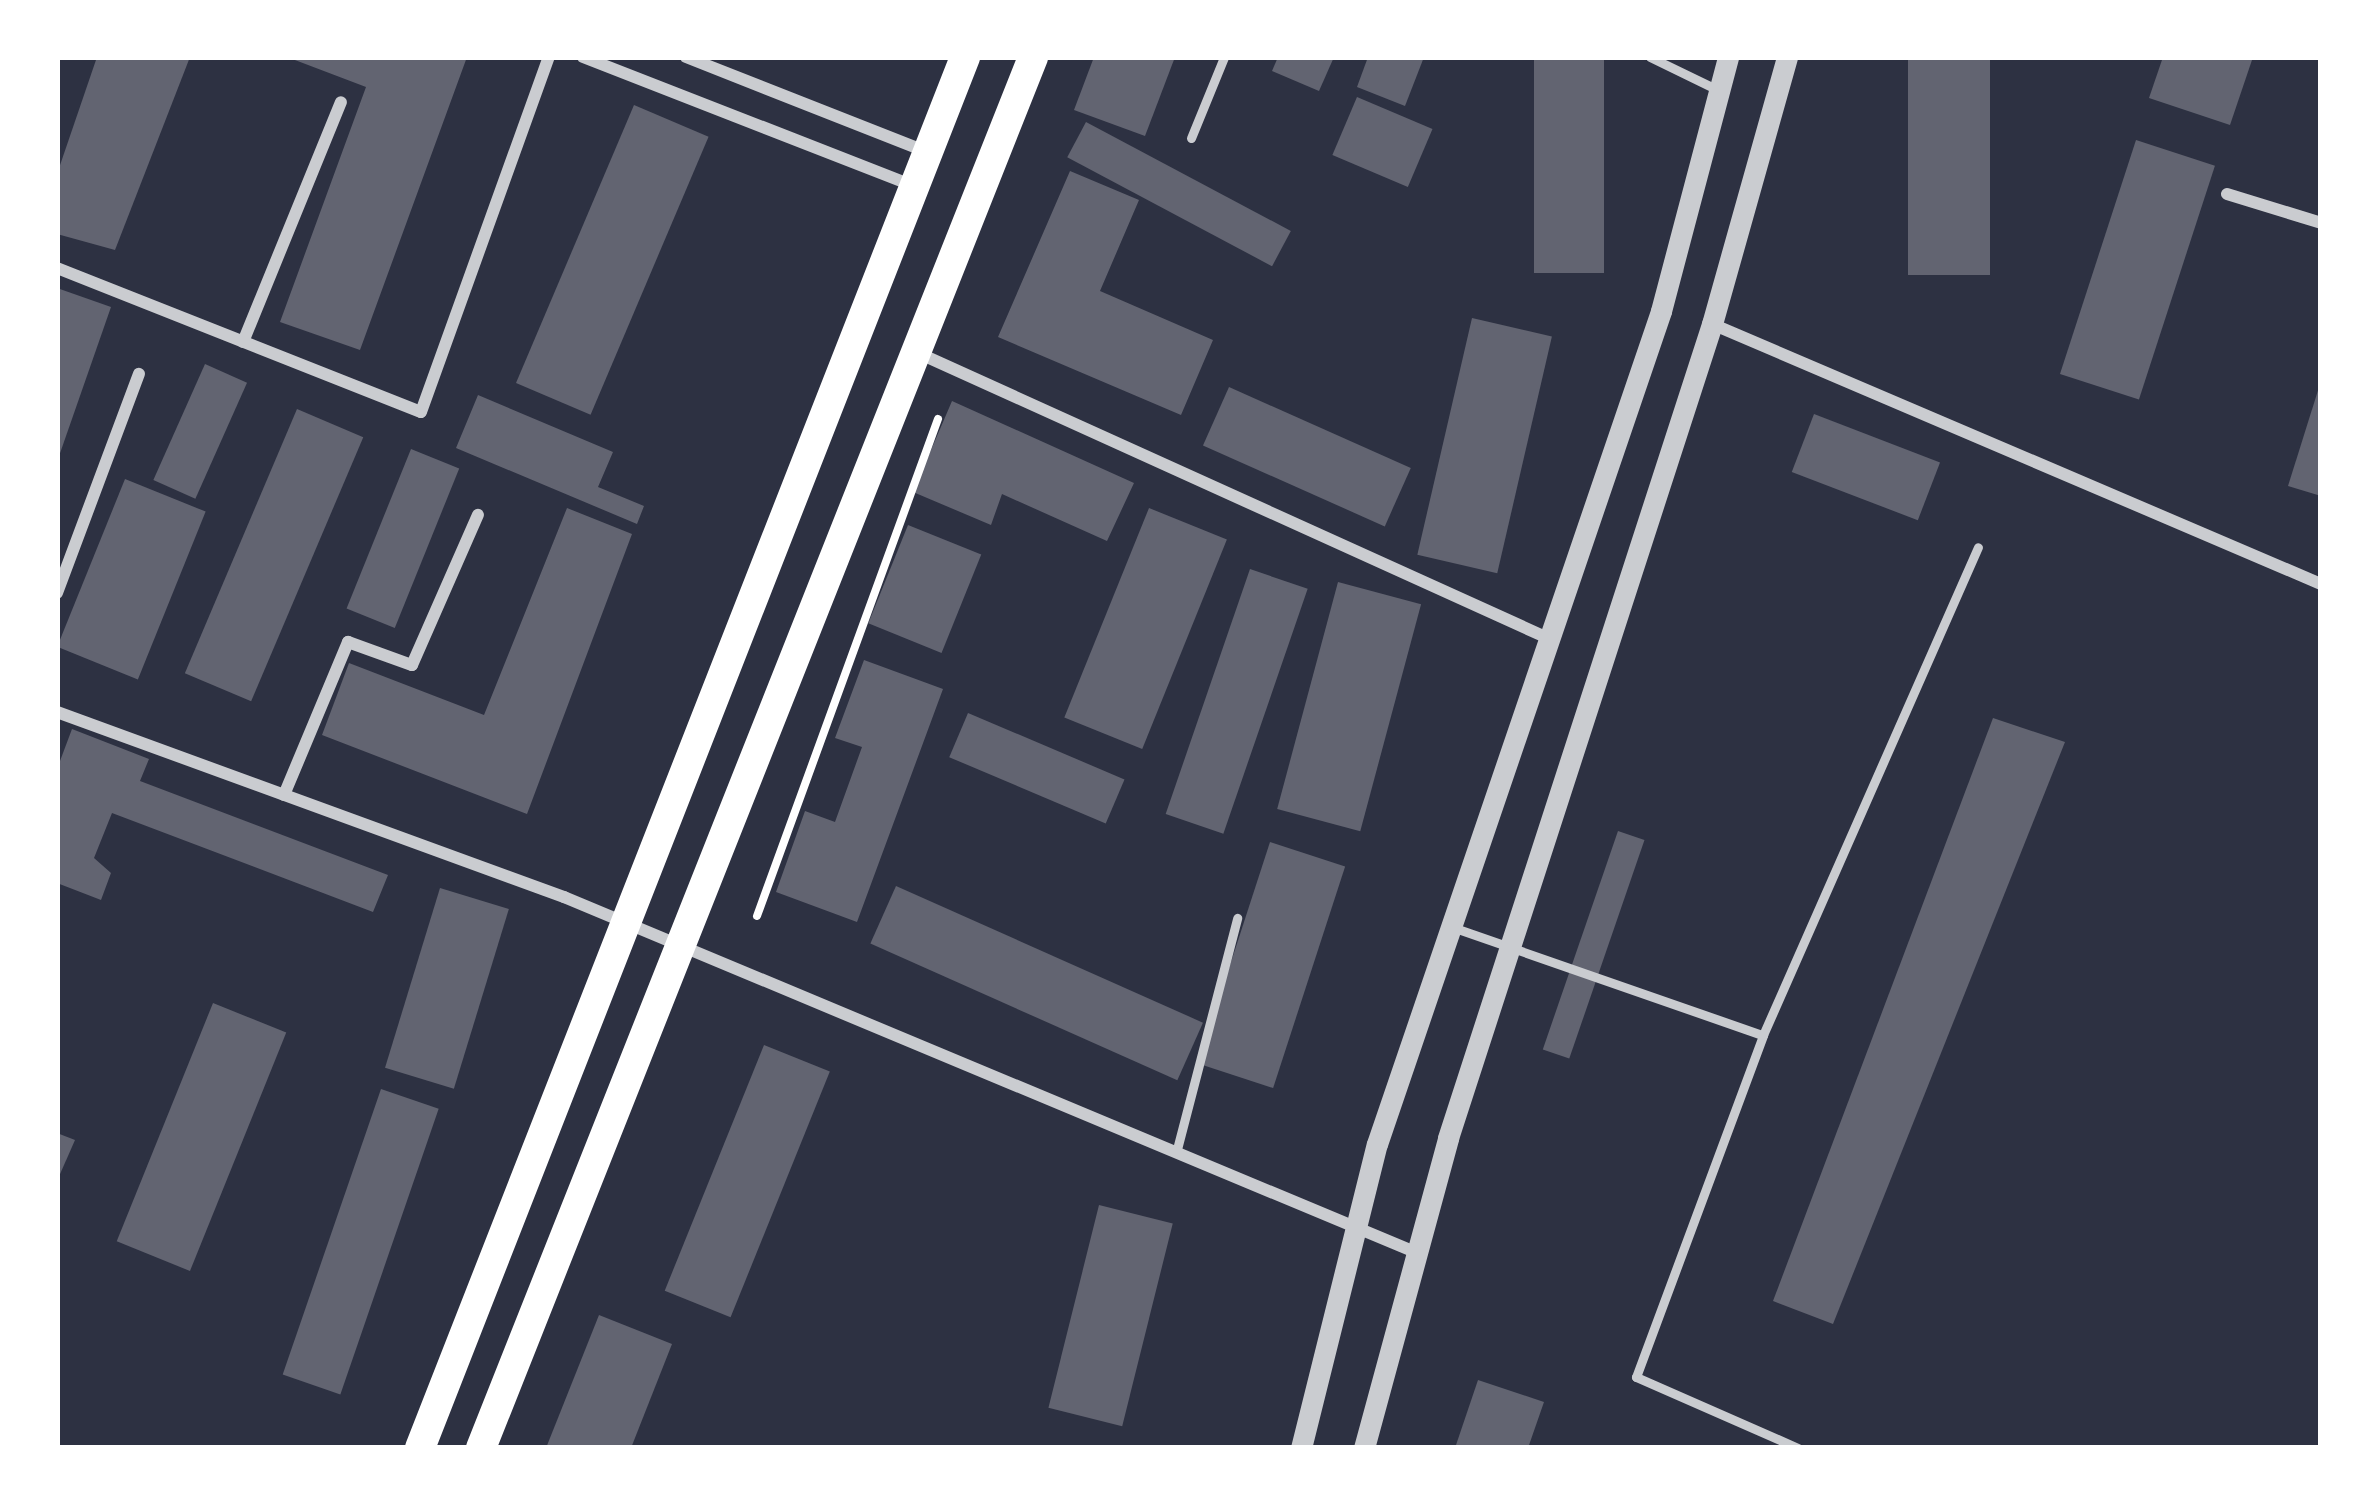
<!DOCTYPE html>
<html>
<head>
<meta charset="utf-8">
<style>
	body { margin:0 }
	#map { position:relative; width:2378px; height:1505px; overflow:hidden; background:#2d3142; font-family:"Public Sans",sans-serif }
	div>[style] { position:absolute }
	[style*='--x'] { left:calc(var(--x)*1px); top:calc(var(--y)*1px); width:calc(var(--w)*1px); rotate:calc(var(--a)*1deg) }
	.building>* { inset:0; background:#626471; transform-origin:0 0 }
	.path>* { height:8px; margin:-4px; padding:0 4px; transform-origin:4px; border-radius:4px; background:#fff }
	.service>* { height:9px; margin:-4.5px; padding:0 4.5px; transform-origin:4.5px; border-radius:4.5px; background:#caccd0 }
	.minor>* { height:12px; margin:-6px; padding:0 6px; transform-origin:6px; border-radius:6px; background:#caccd0 }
	.tertiary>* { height:21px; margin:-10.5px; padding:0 10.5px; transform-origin:10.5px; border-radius:10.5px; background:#caccd0 }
	.primary>* { height:30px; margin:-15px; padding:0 15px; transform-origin:15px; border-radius:15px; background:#fff }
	span { translate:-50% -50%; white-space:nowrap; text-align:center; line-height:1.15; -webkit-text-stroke:12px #fff; paint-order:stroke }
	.frame { position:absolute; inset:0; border:60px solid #fff; pointer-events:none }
</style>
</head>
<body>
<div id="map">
	<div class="building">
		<div style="clip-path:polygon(97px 57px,190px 57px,115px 250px,57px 234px,57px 174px)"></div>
		<div style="clip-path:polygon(287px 57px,467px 57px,360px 350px,280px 322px,366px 87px)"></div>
		<div style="clip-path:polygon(1094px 57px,1175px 57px,1145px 136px,1074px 110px)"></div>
		<div style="clip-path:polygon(1278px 57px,1334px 57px,1319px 91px,1272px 71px)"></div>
		<div style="clip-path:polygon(1368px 57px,1424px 57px,1405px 106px,1357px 87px)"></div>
		<div style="left:1534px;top:57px;width:70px;height:216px"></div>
		<div style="left:1908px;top:57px;width:82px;height:218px"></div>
		<div style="clip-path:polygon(2163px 57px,2253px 57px,2230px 125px,2149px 98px)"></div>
		<div style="left:1357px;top:97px;width:82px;height:63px;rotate:23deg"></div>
		<div style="left:634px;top:105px;width:81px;height:302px;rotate:23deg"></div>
		<div style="left:1086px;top:122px;width:232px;height:40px;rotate:28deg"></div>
		<div style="left:2136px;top:140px;width:83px;height:246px;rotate:18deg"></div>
		<div style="clip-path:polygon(1070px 171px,1139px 200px,1100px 291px,1213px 340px,1181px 415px,998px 337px)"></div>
		<div style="clip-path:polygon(57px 288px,111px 307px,58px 459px,57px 459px)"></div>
		<div style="left:1472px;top:318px;width:82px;height:243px;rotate:13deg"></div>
		<div style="left:205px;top:364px;width:46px;height:127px;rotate:24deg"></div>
		<div style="clip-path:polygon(2320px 384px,2321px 384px,2321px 496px,2288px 486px)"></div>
		<div style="left:1229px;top:387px;width:199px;height:64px;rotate:24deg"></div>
		<div style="clip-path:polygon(478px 395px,613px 452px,598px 487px,644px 506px,637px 524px,456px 448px)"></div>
		<div style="clip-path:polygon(952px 401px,1134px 483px,1107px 541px,1002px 494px,991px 525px,913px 492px)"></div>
		<div style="left:297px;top:409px;width:72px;height:287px;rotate:23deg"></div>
		<div style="left:1814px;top:414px;width:135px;height:62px;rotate:21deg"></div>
		<div style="left:411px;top:449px;width:52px;height:172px;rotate:22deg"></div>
		<div style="left:125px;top:479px;width:87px;height:181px;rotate:22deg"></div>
		<div style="clip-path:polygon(567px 508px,632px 534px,527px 814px,322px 735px,349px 663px,484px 715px)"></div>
		<div style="left:1149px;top:508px;width:84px;height:226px;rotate:22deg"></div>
		<div style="left:908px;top:525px;width:79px;height:106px;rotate:22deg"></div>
		<div style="left:1250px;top:569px;width:61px;height:259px;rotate:19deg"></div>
		<div style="left:1338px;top:582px;width:86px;height:235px;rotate:15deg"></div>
		<div style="clip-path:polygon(864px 660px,943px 689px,857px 922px,776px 892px,805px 811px,835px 822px,862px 747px,835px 738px)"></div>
		<div style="left:968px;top:713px;width:170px;height:48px;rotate:23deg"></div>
		<div style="clip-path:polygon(1993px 718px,2065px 742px,1833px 1324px,1773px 1301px)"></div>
		<div style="clip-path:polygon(72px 729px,149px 759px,140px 781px,388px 875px,373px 912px,112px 813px,94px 858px,111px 873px,101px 900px,57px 883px,57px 769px)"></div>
		<div style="left:1618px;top:831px;width:28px;height:231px;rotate:19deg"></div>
		<div style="left:1270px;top:842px;width:79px;height:233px;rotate:18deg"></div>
		<div style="left:896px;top:886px;width:336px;height:63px;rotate:24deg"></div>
		<div style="left:440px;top:888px;width:72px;height:188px;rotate:17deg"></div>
		<div style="left:213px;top:1003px;width:79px;height:257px;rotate:22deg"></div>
		<div style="left:764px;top:1045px;width:71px;height:265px;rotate:22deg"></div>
		<div style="left:381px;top:1089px;width:61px;height:302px;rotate:19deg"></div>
		<div style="clip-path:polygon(57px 1133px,75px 1140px,57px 1181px)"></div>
		<div style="left:1099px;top:1205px;width:76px;height:209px;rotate:14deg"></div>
		<div style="clip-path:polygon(599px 1315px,672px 1344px,631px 1448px,546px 1448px)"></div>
		<div style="clip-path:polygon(1478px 1380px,1544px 1402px,1528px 1448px,1455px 1448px)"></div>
	</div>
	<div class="path">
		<div style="--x:757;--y:916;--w:529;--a:-69.99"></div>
	</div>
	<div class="service">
		<div style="--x:1650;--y:57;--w:73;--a:25.9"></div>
		<div style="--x:1191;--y:138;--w:87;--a:-67.8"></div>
		<div style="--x:1452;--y:927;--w:329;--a:19.2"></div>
		<div style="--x:1176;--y:1153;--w:243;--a:-75.4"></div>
		<div style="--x:1798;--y:1448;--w:177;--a:-156.3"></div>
		<div style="--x:1636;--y:1377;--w:365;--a:-69.6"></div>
		<div style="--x:1763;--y:1035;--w:533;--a:-66.22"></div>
	</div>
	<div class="minor">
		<div style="--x:583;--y:57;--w:353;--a:21.3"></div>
		<div style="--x:686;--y:57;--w:259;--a:21.5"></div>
		<div style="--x:2227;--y:194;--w:98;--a:17.1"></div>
		<div style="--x:57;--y:268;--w:391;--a:21.6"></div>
		<div style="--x:421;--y:412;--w:377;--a:-70.2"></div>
		<div style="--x:1712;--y:324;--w:662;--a:23.12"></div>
		<div style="--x:243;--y:342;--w:259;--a:-67.8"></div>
		<div style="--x:916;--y:352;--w:698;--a:24.36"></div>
		<div style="--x:57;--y:593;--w:234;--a:-69.5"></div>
		<div style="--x:57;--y:712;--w:540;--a:20.05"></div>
		<div style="--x:564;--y:897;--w:924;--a:22.65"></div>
		<div style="--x:284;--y:795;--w:166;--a:-67.3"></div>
		<div style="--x:348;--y:642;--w:68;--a:19.8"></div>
		<div style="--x:412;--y:665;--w:164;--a:-66.3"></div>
	</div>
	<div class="tertiary">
		<div style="--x:1301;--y:1448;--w:313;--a:-76"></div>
		<div style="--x:1377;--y:1144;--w:880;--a:-71.17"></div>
		<div style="--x:1661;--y:311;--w:263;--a:-75.2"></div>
		<div style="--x:1364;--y:1448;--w:321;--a:-74.8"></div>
		<div style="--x:1448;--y:1138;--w:856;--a:-72.03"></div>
		<div style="--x:1712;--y:324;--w:277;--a:-74.3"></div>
	</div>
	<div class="primary">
		<div style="--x:420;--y:1448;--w:1494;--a:-68.6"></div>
		<div style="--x:481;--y:1448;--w:1497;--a:-68.35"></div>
	</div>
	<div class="frame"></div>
</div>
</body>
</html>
